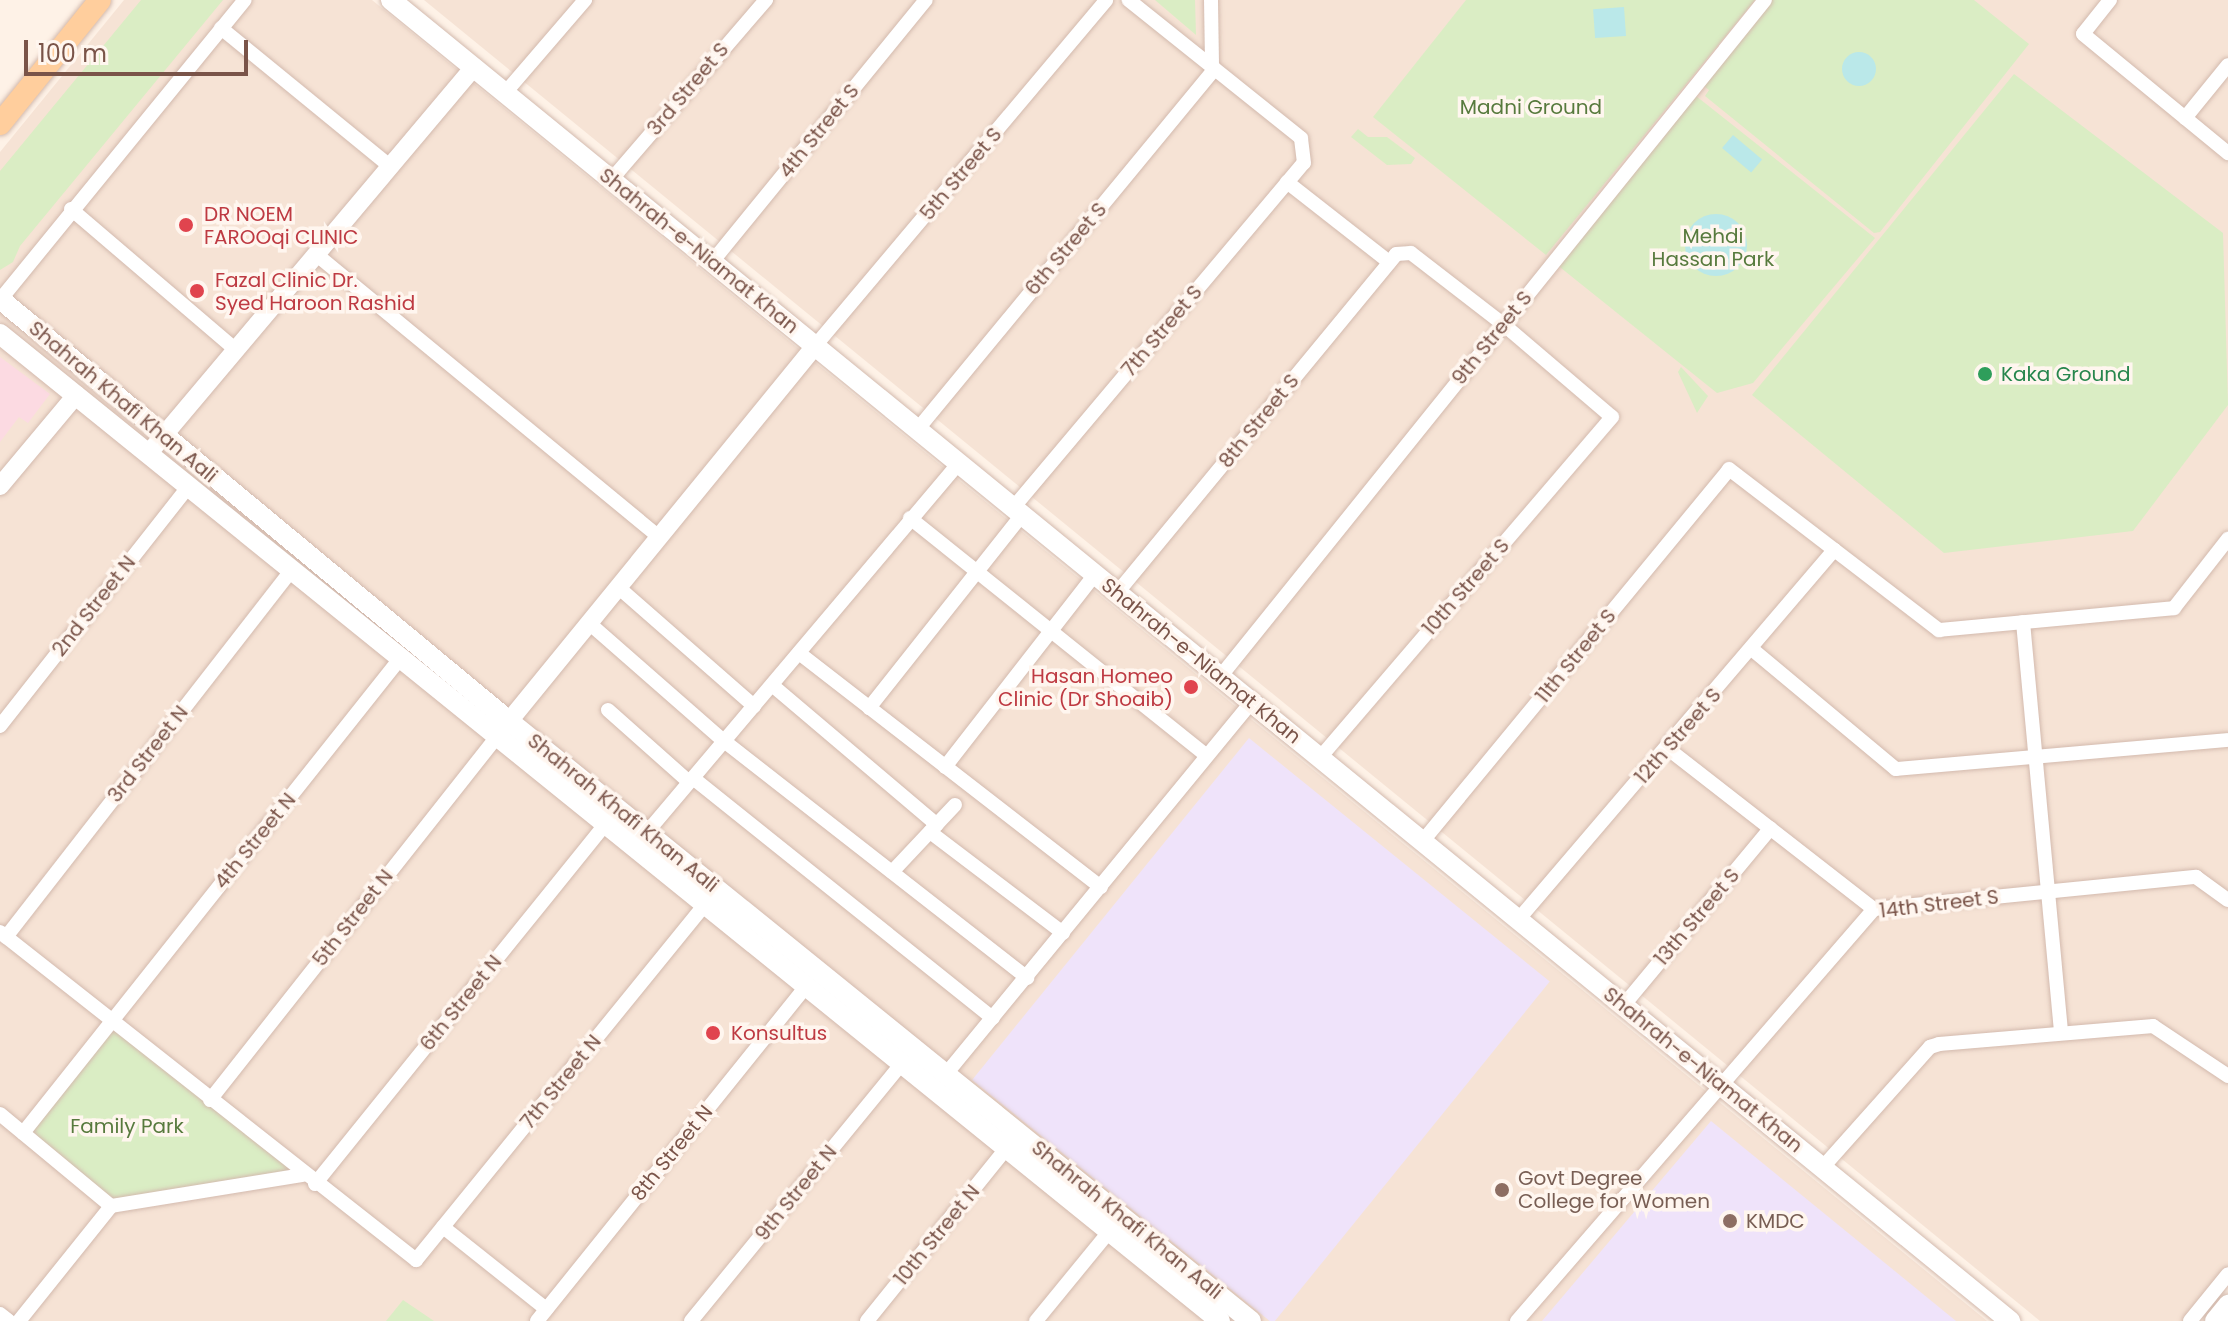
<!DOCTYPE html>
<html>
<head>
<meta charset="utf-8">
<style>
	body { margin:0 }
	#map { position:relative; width:2228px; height:1321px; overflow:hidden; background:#fef2e7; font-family:Poppins,sans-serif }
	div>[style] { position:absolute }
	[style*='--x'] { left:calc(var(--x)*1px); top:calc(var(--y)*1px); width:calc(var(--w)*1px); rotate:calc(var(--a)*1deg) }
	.residential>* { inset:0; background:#f6e3d5 }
	.education>* { inset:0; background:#efe3fa; transform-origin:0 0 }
	.medical>* { inset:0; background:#fcdae2 }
	.green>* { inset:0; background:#daedc4 }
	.water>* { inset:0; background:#bae8e9; transform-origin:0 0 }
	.round { border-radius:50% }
	.roads { filter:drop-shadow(0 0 2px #d3baae) drop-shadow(0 0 2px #d3baae) }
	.minor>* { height:14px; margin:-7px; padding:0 7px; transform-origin:7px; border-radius:7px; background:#fff }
	.tertiary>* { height:18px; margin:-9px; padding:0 9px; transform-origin:9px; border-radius:9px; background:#fff }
	.secondary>* { height:20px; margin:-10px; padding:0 10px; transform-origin:10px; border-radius:10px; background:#fff }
	.primary>* { height:22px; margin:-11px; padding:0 11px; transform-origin:11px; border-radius:11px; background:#ffce9d }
	.dots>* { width:22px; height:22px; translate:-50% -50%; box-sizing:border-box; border:4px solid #fff6ef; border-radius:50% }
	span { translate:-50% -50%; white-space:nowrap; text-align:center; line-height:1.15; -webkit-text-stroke:7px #fff6ef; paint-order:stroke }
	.street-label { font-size:20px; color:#7a5449 }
	.park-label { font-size:20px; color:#577a3d }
	.health-label { font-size:20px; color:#be3a42 }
	.left { translate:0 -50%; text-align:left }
	.right { translate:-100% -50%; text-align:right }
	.leisure-label { font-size:20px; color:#27864d }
	.education-label { font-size:20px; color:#785e54 }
	.scale { position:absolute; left:24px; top:40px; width:224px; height:36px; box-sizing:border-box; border:4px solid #7a5449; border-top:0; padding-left:10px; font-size:24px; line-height:28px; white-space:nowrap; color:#7a5449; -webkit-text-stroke:6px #fff6ef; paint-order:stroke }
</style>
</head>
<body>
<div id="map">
	<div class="residential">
		<div style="clip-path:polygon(124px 0,372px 0,1987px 1321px,1245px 1321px,0 322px,0 152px)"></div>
		<div style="clip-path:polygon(424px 0,2228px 0,2228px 1269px,2190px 1321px,2040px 1321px)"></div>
		<div style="clip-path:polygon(0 324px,1216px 1321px,0 1321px)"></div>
	</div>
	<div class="education">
		<div style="left:1249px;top:738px;width:387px;height:440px;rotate:39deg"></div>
		<div style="clip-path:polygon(1711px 1121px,1956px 1321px,1542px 1321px)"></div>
	</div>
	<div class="medical">
		<div style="clip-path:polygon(0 357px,50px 394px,28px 423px,19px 417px,0 442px)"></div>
	</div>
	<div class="green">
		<div style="clip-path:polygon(141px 0,223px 0,20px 246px,13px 262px,0 270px,0 171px)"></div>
		<div style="clip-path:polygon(1155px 0,1195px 0,1196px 35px)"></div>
		<div style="clip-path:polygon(1466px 0,1755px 0,1546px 255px,1373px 117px)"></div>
		<div style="clip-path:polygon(1765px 0,1974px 0,2029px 44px,1880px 232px,1874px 233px,1705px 96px,1709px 90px,1699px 82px)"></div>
		<div style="clip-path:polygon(2014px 74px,2223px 233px,2228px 405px,2133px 531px,1944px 553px,1752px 395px)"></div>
		<div style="clip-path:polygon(1691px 92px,1875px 238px,1753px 383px,1717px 393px,1551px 260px)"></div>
		<div style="clip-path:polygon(1358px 129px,1368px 137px,1387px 137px,1415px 158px,1411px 164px,1387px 165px,1351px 137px)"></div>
		<div style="clip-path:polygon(1681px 367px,1708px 396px,1697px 413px,1678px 372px)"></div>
		<div style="clip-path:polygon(112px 1021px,303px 1175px,111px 1206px,23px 1133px)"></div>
		<div style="clip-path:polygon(403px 1300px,434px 1321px,386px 1321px)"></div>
	</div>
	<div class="water">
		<div style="left:1624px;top:7px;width:29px;height:31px;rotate:86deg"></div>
		<div class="round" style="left:1842px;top:52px;width:34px;height:34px"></div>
		<div style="left:1733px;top:135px;width:38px;height:17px;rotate:40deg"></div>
		<div class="round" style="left:1685px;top:214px;width:62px;height:62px"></div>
	</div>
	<div class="roads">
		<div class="minor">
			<div style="--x:1211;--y:0;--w:67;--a:89.1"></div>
			<div style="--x:2110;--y:0;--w:43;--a:128.5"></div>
			<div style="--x:2083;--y:34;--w:188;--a:39.4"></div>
			<div style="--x:221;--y:28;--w:220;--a:39.3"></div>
			<div style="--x:505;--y:93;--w:123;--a:-49.3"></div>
			<div style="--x:2185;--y:118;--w:68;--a:-50.9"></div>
			<div style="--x:611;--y:180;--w:238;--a:-49.3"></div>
			<div style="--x:1287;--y:182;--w:130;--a:38.1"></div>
			<div style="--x:71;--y:209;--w:218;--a:40.5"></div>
			<div style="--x:317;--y:255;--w:443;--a:39.5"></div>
			<div style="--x:712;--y:262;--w:338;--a:-50.8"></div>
			<div style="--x:0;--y:300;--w:387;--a:-50.8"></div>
			<div style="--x:815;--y:346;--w:452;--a:-49.9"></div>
			<div style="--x:917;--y:430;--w:468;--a:-50.5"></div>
			<div style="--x:1013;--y:508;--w:451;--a:-49.9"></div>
			<div style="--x:1304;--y:163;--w:25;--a:-97"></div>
			<div style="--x:1301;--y:138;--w:221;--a:-141.3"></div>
			<div style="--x:910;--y:518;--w:379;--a:38.7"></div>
			<div style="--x:618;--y:587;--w:181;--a:41.2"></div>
			<div style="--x:1117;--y:593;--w:439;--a:-50.5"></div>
			<div style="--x:1396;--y:254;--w:15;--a:-4"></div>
			<div style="--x:1411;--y:253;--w:116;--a:37.7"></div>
			<div style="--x:1503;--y:324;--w:143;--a:40.5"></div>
			<div style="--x:1612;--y:417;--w:449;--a:130.6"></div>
			<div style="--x:2023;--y:622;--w:412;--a:84.7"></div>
			<div style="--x:589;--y:623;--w:179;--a:41.2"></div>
			<div style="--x:724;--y:741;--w:385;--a:38"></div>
			<div style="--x:1753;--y:650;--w:186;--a:39.8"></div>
			<div style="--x:1896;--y:769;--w:333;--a:-5"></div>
			<div style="--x:799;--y:653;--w:382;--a:37.8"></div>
			<div style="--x:1220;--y:677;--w:869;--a:-51.17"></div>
			<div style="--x:772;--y:685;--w:216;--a:40.3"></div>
			<div style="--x:869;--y:708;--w:246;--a:-51.6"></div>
			<div style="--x:608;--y:710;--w:108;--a:41.6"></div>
			<div style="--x:0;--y:726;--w:304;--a:-51.8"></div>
			<div style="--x:1667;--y:748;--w:262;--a:37.9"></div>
			<div style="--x:945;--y:767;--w:244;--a:-52.1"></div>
			<div style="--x:693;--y:778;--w:384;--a:38.7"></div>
			<div style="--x:648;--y:831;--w:482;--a:-49.8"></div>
			<div style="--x:930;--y:832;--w:167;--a:37.2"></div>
			<div style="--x:1422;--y:842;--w:483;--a:-50.5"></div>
			<div style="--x:1729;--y:469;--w:265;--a:37.5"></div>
			<div style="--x:1939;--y:630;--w:236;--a:-5.3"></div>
			<div style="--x:2174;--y:608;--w:88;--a:-52"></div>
			<div style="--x:892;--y:872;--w:92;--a:-46.8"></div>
			<div style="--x:1518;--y:920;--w:487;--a:-49.5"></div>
			<div style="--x:0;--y:932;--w:530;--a:38.25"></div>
			<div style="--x:416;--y:1260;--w:460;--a:-50.9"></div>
			<div style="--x:6;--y:937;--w:462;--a:-52.1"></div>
			<div style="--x:1623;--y:1006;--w:231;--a:-50.3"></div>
			<div style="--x:946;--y:1074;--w:482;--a:-50.6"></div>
			<div style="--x:210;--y:1100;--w:464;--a:-51.7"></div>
			<div style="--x:0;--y:1114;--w:144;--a:39.7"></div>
			<div style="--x:23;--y:1133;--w:604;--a:-51.52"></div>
			<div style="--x:1823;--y:1167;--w:161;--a:-48.3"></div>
			<div style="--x:1930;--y:1047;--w:9;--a:-18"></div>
			<div style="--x:1939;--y:1044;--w:215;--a:-4.8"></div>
			<div style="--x:2153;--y:1026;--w:90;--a:33.7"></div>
			<div style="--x:315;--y:1184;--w:464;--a:-51.1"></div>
			<div style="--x:443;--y:1227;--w:132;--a:38.5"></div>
			<div style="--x:0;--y:1314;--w:11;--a:38"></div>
			<div style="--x:19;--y:1321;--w:147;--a:-51.3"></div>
			<div style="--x:111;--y:1206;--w:194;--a:-9.2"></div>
			<div style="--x:537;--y:1321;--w:431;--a:-51.2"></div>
			<div style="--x:691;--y:1321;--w:332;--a:-50.7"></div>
			<div style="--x:867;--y:1321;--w:221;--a:-51.1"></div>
			<div style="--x:1036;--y:1321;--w:114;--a:-50.7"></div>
			<div style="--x:1517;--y:1321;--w:545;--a:-49.09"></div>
			<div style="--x:1874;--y:909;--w:324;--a:-5.7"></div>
			<div style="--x:2196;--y:877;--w:39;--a:36"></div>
			<div style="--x:2190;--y:1321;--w:60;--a:-51"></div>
		</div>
		<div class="tertiary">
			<div style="--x:148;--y:454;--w:506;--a:-49.89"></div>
			<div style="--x:0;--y:486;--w:119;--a:-50.1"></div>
			<div style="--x:501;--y:731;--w:497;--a:-50.8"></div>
		</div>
		<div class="secondary">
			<div style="--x:391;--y:0;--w:2090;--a:39.21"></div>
			<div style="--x:0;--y:299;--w:661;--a:39.66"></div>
			<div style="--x:509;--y:721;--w:954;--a:38.96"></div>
			<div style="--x:0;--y:334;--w:1569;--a:38.97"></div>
			<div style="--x:2215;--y:1321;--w:21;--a:-51"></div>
		</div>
		<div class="primary">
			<div style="--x:0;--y:124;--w:159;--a:-51.1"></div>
		</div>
	</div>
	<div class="dots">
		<div style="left:186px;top:225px;background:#e0444e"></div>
		<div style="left:197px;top:291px;background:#e0444e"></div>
		<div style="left:1985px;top:374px;background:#2e9e5b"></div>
		<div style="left:1191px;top:687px;background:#e0444e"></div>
		<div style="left:713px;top:1033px;background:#e0444e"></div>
		<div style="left:1502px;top:1190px;background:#8d6e63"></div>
		<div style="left:1730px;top:1221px;background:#8d6e63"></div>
	</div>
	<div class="street-label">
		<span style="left:688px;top:89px;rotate:-50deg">3rd Street S</span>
		<span style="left:819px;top:131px;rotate:-51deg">4th Street S</span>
		<span style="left:961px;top:174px;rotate:-50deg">5th Street S</span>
		<span style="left:1066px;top:249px;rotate:-50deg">6th Street S</span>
		<span style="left:699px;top:251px;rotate:39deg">Shahrah-e-Niamat Khan</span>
		<span style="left:1162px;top:331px;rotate:-50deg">7th Street S</span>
		<span style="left:1492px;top:338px;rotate:-51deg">9th Street S</span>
		<span style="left:123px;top:402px;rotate:40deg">Shahrah Khafi Khan Aali</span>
		<span style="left:1259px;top:421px;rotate:-51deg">8th Street S</span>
		<span style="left:1466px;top:587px;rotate:-49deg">10th Street S</span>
		<span style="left:94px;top:606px;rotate:-52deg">2nd Street N</span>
		<span style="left:1576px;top:656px;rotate:-51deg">11th Street S</span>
		<span style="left:1201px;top:661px;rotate:39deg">Shahrah-e-Niamat Khan</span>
		<span style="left:1678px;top:736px;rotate:-49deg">12th Street S</span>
		<span style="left:148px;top:754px;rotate:-52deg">3rd Street N</span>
		<span style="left:623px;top:813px;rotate:39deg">Shahrah Khafi Khan Aali</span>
		<span style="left:255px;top:841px;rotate:-51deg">4th Street N</span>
		<span style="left:1939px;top:904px;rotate:-7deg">14th Street S</span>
		<span style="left:1697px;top:917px;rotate:-50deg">13th Street S</span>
		<span style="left:353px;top:918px;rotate:-52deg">5th Street N</span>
		<span style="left:461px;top:1003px;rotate:-51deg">6th Street N</span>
		<span style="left:1703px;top:1070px;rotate:39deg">Shahrah-e-Niamat Khan</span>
		<span style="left:561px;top:1082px;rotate:-51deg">7th Street N</span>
		<span style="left:672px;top:1153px;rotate:-51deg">8th Street N</span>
		<span style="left:796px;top:1193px;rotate:-51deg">9th Street N</span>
		<span style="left:1127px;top:1220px;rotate:39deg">Shahrah Khafi Khan Aali</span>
		<span style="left:937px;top:1235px;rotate:-51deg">10th Street N</span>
	</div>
	<div class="park-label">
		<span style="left:1531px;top:107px">Madni Ground</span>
		<span style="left:1713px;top:248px">Mehdi<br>Hassan Park</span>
		<span style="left:127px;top:1126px">Family Park</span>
	</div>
	<div class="health-label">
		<span class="left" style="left:204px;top:226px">DR NOEM<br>FAROOqi CLINIC</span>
		<span class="left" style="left:215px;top:292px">Fazal Clinic Dr.<br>Syed Haroon Rashid</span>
		<span class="right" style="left:1173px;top:688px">Hasan Homeo<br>Clinic (Dr Shoaib)</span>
		<span class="left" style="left:731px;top:1033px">Konsultus</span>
	</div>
	<div class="leisure-label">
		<span class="left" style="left:2001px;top:374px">Kaka Ground</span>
	</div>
	<div class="education-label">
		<span class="left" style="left:1518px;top:1190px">Govt Degree<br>College for Women</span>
		<span class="left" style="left:1746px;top:1221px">KMDC</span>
	</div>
	<div class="scale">100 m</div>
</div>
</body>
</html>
